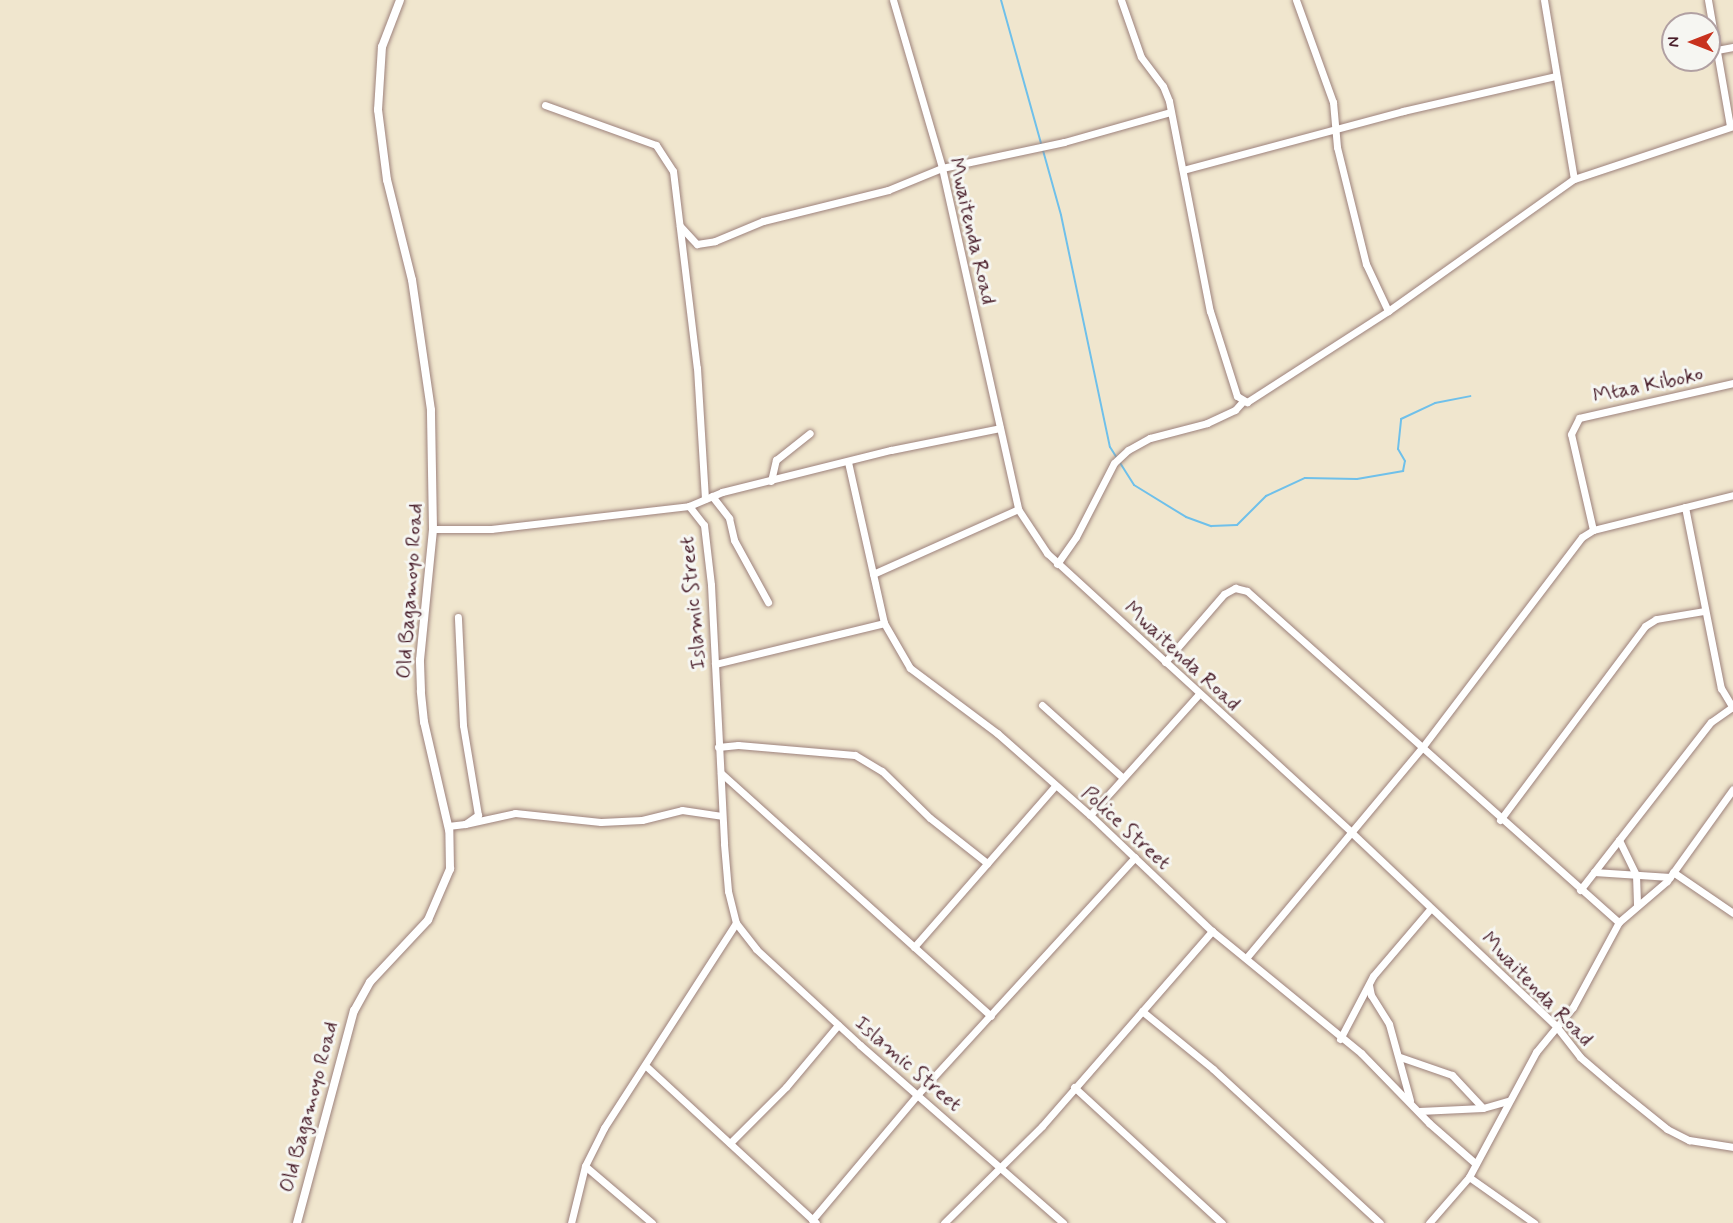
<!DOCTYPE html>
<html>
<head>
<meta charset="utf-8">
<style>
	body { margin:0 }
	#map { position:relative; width:1733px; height:1223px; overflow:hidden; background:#f0e6ce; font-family:Mynerve,sans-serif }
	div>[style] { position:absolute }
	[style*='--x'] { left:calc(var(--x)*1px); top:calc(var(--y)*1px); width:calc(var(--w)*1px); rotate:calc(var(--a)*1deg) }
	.stream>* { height:2px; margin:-1px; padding:0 1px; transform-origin:1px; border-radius:1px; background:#6fc0ea }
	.roads { filter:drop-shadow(0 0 2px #9d827c) drop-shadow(0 0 2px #9d827c) }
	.minor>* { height:7px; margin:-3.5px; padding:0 3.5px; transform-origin:3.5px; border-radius:3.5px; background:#fff }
	.tertiary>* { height:8px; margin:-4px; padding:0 4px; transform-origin:4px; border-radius:4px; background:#fff }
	span { translate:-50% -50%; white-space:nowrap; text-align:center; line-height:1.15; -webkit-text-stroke:6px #f6f6f2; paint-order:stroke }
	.street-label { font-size:21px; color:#4a1f2b }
	.north { position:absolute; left:1661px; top:12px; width:60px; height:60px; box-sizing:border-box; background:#f6f6f2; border:2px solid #b1a0a2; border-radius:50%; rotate:270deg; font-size:16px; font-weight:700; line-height:24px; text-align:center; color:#4a1f2b }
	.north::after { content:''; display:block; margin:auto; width:21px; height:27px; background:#c8321e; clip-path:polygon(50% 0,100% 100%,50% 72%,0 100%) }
</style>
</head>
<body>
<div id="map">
	<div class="stream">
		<div style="--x:1001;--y:0;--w:223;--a:74.4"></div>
		<div style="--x:1061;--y:215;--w:237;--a:78.1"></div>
		<div style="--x:1110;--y:447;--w:45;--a:57.7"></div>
		<div style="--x:1134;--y:485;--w:61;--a:31.6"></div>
		<div style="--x:1186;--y:517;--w:27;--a:20"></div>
		<div style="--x:1211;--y:526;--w:26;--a:-2"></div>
		<div style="--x:1237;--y:525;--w:41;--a:-45"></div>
		<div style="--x:1266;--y:496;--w:43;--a:-24.8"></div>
		<div style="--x:1305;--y:478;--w:52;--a:1.1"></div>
		<div style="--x:1357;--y:479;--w:47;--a:-9.9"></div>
		<div style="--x:1403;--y:471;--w:10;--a:-79"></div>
		<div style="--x:1405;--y:461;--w:14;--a:-120"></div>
		<div style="--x:1398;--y:449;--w:30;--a:-84"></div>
		<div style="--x:1401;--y:419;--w:38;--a:-25"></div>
		<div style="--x:1435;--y:403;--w:36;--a:-11"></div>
	</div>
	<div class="roads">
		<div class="minor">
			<div style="--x:893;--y:0;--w:175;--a:73.7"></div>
			<div style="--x:942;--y:168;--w:349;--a:77.4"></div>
			<div style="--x:1018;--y:509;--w:53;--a:56.6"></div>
			<div style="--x:1047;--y:553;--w:413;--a:42.5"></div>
			<div style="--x:1351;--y:832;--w:282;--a:43.4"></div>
			<div style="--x:1556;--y:1026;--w:39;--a:52"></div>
			<div style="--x:1580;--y:1057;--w:46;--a:40.6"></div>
			<div style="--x:1615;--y:1087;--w:67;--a:38.9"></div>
			<div style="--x:1667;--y:1129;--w:25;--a:27"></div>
			<div style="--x:1689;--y:1140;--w:45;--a:9"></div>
			<div style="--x:1121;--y:0;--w:60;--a:70.7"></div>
			<div style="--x:1141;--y:57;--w:36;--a:53"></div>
			<div style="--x:1163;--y:86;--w:16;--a:68"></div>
			<div style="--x:1169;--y:101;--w:214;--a:79"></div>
			<div style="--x:1210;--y:311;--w:89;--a:72.4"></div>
			<div style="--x:1237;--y:396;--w:12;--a:31"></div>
			<div style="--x:1247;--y:402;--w:168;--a:-32.8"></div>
			<div style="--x:1388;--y:311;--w:228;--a:-35.4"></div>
			<div style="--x:1574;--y:179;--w:168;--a:-18.4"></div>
			<div style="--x:1296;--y:0;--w:109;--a:70.1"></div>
			<div style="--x:1333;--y:102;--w:45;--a:84.9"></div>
			<div style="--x:1337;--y:147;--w:121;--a:76.1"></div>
			<div style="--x:1366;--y:264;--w:52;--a:64.9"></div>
			<div style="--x:1544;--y:0;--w:181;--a:80.5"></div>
			<div style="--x:1708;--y:0;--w:128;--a:80.1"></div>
			<div style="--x:1717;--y:50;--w:16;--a:-11"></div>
			<div style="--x:545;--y:105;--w:118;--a:19.8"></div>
			<div style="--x:656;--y:145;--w:31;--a:57"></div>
			<div style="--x:673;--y:171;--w:198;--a:83.1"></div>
			<div style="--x:697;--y:368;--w:131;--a:86.5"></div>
			<div style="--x:1183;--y:170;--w:228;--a:-15"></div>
			<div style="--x:1403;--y:111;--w:157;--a:-12.9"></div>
			<div style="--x:680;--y:226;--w:25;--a:47"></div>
			<div style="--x:697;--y:244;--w:18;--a:-9"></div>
			<div style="--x:715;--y:241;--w:52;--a:-22.6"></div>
			<div style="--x:763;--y:221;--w:129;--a:-13.9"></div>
			<div style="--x:888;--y:190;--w:58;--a:-22.2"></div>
			<div style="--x:942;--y:168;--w:125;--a:-12"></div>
			<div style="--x:1064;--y:142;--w:111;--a:-15.7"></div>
			<div style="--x:848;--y:462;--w:165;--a:77.4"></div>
			<div style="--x:884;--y:623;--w:52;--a:60"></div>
			<div style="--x:910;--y:668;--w:109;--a:36.8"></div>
			<div style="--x:997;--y:733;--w:124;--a:41.4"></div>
			<div style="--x:1090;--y:815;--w:168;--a:43.6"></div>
			<div style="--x:1212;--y:931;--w:193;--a:39.3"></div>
			<div style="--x:1361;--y:1053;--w:98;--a:45.8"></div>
			<div style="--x:1429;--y:1123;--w:62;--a:41.1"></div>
			<div style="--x:771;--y:481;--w:22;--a:-77"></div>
			<div style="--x:776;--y:460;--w:43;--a:-38.5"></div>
			<div style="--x:712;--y:496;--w:28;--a:52"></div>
			<div style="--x:729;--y:518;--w:23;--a:77"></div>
			<div style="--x:734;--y:540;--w:71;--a:61.3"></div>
			<div style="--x:689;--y:506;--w:36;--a:-23"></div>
			<div style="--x:722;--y:492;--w:174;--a:-14"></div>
			<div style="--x:891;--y:450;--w:111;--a:-11.4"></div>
			<div style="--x:1685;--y:507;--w:185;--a:78.8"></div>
			<div style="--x:1721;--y:688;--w:23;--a:59"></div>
			<div style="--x:433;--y:529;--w:58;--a:0"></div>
			<div style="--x:491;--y:529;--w:199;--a:-6.6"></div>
			<div style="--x:689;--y:506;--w:24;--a:52"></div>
			<div style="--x:704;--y:525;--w:60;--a:83.3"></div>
			<div style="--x:711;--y:585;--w:259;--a:87.1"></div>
			<div style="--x:724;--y:844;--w:47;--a:85.1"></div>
			<div style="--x:728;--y:891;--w:33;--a:76"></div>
			<div style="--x:736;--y:923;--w:244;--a:122.8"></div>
			<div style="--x:604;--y:1128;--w:42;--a:116.6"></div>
			<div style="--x:585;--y:1166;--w:59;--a:103.8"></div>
			<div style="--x:1593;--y:530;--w:98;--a:-102.9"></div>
			<div style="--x:1571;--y:434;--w:18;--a:-63"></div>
			<div style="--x:1579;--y:418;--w:158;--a:-12.8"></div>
			<div style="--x:1057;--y:564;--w:33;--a:-55"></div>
			<div style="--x:1076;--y:537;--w:83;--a:-62.8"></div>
			<div style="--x:1114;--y:463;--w:19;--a:-43"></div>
			<div style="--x:1128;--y:450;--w:25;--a:-29"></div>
			<div style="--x:1150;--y:438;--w:59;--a:-14.7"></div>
			<div style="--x:1207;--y:423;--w:31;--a:-25"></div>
			<div style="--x:1235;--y:410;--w:12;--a:-48"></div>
			<div style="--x:873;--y:574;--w:159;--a:-24.1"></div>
			<div style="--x:1165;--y:662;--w:90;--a:-49.1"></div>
			<div style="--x:1224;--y:594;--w:13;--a:-29"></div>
			<div style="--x:1235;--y:588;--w:12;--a:14"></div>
			<div style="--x:1247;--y:591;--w:498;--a:41.7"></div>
			<div style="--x:715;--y:664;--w:174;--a:-13.6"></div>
			<div style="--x:1042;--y:705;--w:108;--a:42"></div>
			<div style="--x:718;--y:747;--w:20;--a:-6"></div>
			<div style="--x:738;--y:745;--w:117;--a:4.9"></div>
			<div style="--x:855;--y:755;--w:31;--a:31"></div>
			<div style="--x:882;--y:771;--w:67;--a:44.4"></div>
			<div style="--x:930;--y:818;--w:73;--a:38.3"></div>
			<div style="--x:721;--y:773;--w:363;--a:42"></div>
			<div style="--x:1090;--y:815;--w:161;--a:-48"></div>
			<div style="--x:1500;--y:820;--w:242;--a:-53.2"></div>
			<div style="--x:1645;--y:626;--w:13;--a:-32"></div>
			<div style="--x:1656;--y:619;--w:49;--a:-9.5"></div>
			<div style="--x:465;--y:824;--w:51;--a:-12.4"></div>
			<div style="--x:515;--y:813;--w:86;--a:6"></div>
			<div style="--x:601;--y:822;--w:41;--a:-2.8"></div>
			<div style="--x:642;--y:820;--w:41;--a:-14"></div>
			<div style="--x:682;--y:810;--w:40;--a:8.5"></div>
			<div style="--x:448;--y:826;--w:17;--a:-7"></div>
			<div style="--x:465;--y:824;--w:16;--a:-35"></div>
			<div style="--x:478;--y:815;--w:91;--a:-99.5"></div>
			<div style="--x:463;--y:725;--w:108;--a:-92.7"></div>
			<div style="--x:1619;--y:840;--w:39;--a:64"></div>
			<div style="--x:1636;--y:875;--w:30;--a:88"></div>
			<div style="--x:1594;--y:872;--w:76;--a:3.8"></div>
			<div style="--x:1673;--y:872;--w:73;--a:34.3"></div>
			<div style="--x:1580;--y:890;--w:213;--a:-52.1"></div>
			<div style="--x:1711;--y:722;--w:24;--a:-35"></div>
			<div style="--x:736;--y:923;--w:33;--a:52"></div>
			<div style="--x:756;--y:949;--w:142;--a:42.7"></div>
			<div style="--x:860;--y:1045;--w:270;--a:41.2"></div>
			<div style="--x:914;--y:947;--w:214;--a:-48.8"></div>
			<div style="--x:1247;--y:957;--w:271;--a:-50.1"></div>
			<div style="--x:1421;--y:749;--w:266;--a:-52.8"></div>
			<div style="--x:1582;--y:537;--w:13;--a:-32"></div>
			<div style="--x:1593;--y:530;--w:144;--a:-14"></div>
			<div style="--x:1369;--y:985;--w:10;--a:79"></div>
			<div style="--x:1371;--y:995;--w:34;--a:58"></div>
			<div style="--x:1389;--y:1024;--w:79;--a:74.6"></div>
			<div style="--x:1142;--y:1011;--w:92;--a:39.2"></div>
			<div style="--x:1213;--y:1069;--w:227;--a:42.7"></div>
			<div style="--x:1340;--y:1039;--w:71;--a:-62.4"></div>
			<div style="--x:1373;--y:976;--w:89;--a:-49.5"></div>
			<div style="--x:1400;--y:1057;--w:55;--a:19.1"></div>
			<div style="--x:1452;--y:1075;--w:45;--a:46.8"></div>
			<div style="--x:646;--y:1066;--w:231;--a:42.7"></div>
			<div style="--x:1074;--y:1087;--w:201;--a:42.6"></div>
			<div style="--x:1419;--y:1111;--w:64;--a:-2.7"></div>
			<div style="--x:1483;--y:1108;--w:26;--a:-16"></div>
			<div style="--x:730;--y:1143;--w:79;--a:-45"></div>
			<div style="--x:786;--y:1087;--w:81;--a:-50"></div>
			<div style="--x:585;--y:1166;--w:88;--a:40.4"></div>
			<div style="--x:1469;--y:1177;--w:80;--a:35.3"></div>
			<div style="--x:812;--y:1220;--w:165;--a:-49.9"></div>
			<div style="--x:918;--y:1094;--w:321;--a:-47.5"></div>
			<div style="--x:944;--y:1223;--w:138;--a:-44.7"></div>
			<div style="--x:1042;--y:1126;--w:259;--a:-48.9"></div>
			<div style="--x:1429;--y:1223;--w:61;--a:-49"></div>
			<div style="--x:1469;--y:1177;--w:142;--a:-61.8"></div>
			<div style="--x:1536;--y:1052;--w:58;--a:-50.6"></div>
			<div style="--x:1573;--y:1007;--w:97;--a:-61.6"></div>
			<div style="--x:1619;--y:922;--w:63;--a:-40.5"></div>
			<div style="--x:1667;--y:881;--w:113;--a:-54.3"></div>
		</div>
		<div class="tertiary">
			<div style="--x:297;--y:1223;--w:220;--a:-75"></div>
			<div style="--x:354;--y:1011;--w:33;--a:-61"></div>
			<div style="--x:370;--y:982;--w:85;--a:-46.9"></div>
			<div style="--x:428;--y:920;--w:56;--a:-66.7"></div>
			<div style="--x:450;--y:869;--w:39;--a:-91"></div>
			<div style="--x:449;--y:830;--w:111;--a:-103"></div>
			<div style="--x:424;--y:722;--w:31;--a:-96"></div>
			<div style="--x:421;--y:691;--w:31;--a:-92"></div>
			<div style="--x:420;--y:660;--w:132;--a:-84.3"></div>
			<div style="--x:433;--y:529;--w:119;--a:-91"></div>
			<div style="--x:431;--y:410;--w:131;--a:-98.3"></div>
			<div style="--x:412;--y:280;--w:103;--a:-104"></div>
			<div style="--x:387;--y:180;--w:71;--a:-97.3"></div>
			<div style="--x:378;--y:110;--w:63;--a:-86.4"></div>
			<div style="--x:382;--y:47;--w:50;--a:-69"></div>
		</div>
	</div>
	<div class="street-label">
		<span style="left:972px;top:231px;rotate:77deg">Mwaitenda Road</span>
		<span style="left:1648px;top:385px;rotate:-12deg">Mtaa Kiboko</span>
		<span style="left:410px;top:591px;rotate:-86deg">Old Bagamoyo Road</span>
		<span style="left:693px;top:603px;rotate:-95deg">Islamic Street</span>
		<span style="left:1182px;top:656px;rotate:43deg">Mwaitenda Road</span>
		<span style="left:1126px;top:828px;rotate:43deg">Police Street</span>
		<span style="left:1537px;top:989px;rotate:46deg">Mwaitenda Road</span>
		<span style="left:908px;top:1064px;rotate:41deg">Islamic Street</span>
		<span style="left:309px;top:1107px;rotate:-75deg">Old Bagamoyo Road</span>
	</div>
	<div class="north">N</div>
</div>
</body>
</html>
